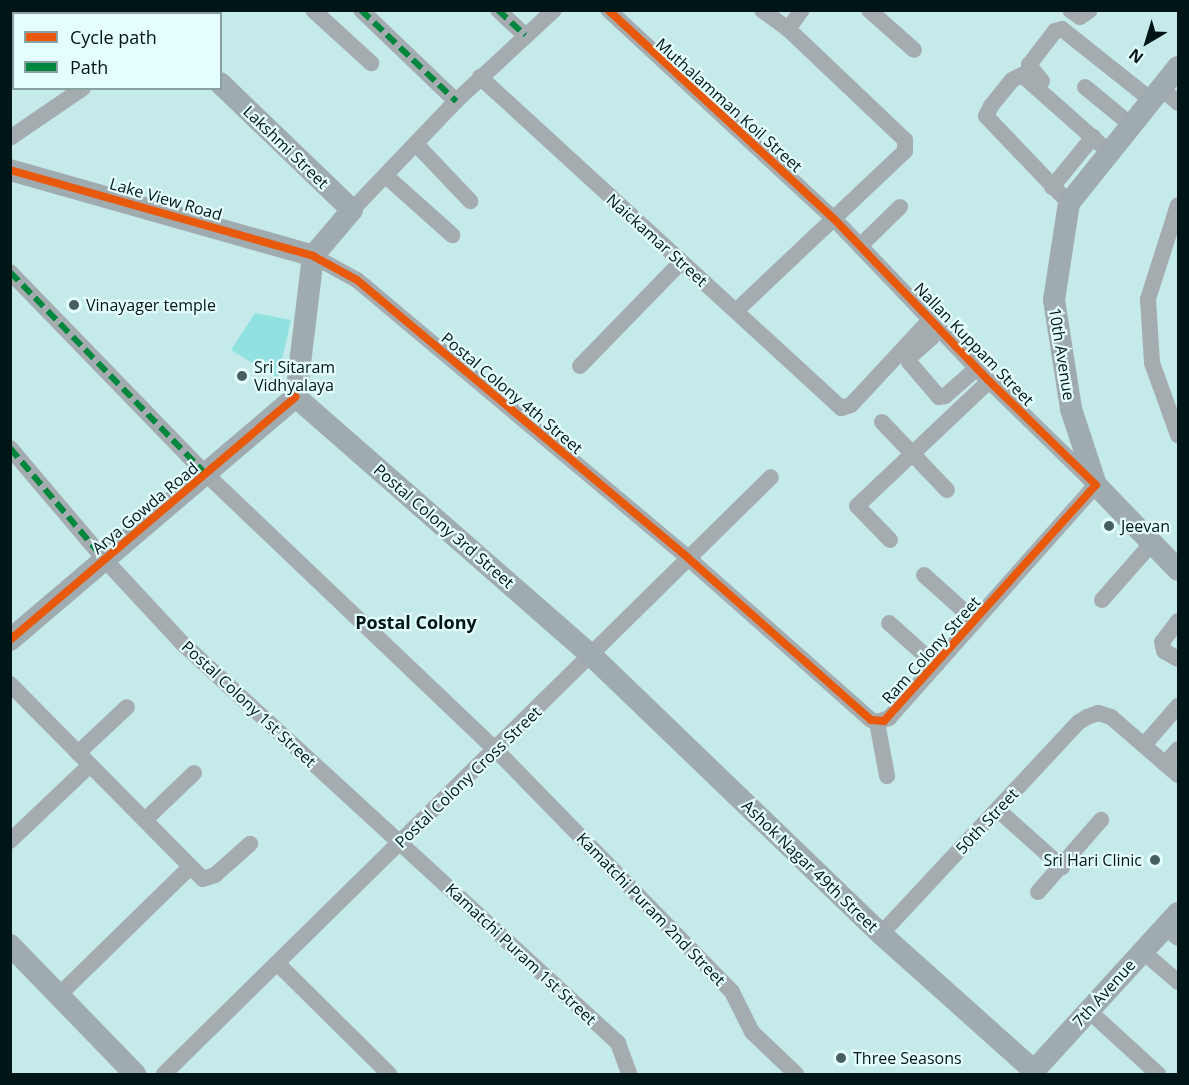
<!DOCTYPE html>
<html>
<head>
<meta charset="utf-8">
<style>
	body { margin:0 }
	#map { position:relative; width:1189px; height:1085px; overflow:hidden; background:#c5eaea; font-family:"Open Sans",sans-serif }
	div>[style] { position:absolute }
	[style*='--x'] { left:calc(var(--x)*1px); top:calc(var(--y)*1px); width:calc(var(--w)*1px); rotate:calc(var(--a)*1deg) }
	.green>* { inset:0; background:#92e1e1 }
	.street>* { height:16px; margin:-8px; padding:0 8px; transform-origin:8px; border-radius:8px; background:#a5acb0 }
	.secondary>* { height:22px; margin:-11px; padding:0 11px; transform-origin:11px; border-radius:11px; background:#a0abaf }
	.quiet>* { height:6px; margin-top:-3px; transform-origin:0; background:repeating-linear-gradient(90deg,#00873e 0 12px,transparent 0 18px) }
	.cycleway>* { height:8px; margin:-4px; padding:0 4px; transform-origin:4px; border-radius:4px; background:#e8590c }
	.dots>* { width:16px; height:16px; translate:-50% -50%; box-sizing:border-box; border:3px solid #e4fefd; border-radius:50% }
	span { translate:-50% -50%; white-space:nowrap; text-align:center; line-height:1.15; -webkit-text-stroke:4.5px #e4fefd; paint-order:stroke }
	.street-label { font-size:16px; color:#001616 }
	.poi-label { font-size:16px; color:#001616 }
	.left { translate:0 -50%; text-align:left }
	.right { translate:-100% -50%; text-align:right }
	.neighbourhood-label { font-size:18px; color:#001616; font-weight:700 }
	.frame { position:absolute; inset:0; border:12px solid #001616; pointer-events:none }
	.legend { position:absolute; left:12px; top:12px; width:210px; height:78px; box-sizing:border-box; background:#e4fefd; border:2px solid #89a1a1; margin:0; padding:8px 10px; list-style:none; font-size:18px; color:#001616 }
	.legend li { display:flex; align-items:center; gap:12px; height:30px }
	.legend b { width:30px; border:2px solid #89a1a1 }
	.north { position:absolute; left:1117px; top:12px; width:60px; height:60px; -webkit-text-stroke:4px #e4fefd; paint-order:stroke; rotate:218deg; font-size:16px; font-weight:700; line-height:24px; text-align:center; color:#001616 }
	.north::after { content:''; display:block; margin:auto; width:21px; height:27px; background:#001616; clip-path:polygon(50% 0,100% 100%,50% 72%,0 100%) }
</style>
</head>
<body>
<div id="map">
	<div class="green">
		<div style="clip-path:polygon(255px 313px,291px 320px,278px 378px,231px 350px)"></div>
	</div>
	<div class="street">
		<div style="--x:313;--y:10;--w:79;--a:42.4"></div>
		<div style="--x:361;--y:10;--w:132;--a:43.8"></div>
		<div style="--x:498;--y:10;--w:37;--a:43"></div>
		<div style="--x:869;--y:10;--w:60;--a:41.6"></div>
		<div style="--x:1070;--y:10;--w:12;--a:35"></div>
		<div style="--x:1080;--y:17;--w:12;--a:-35"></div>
		<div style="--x:10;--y:13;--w:6;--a:-31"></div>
		<div style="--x:165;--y:14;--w:4;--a:-63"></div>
		<div style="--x:788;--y:29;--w:24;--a:-54"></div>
		<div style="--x:480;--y:77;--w:490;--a:42.5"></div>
		<div style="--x:841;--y:408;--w:10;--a:-17"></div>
		<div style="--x:851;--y:405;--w:117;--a:-47.1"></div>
		<div style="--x:1042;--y:81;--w:21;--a:-129"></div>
		<div style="--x:1029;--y:65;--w:43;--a:-52.6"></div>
		<div style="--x:1055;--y:31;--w:7;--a:-16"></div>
		<div style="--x:1062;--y:29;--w:112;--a:38.5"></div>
		<div style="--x:1085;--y:87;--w:58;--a:39.4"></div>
		<div style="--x:1161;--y:88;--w:23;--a:41"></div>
		<div style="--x:10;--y:138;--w:88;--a:-34.4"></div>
		<div style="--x:416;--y:144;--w:79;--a:46.5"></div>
		<div style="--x:386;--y:176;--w:89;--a:41.8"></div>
		<div style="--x:1052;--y:187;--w:65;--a:-50.6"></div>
		<div style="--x:1069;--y:203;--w:120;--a:-133.7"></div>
		<div style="--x:986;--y:116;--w:11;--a:-63"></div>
		<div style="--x:991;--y:106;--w:33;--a:-51"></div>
		<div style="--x:1012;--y:80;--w:11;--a:-27"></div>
		<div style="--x:1022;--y:75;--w:115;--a:41.5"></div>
		<div style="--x:1178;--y:205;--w:99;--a:107.7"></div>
		<div style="--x:1148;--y:299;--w:64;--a:86.4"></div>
		<div style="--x:1152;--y:363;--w:77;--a:70.1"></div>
		<div style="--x:352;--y:210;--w:151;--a:-46.3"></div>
		<div style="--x:456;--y:101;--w:134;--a:-42.9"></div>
		<div style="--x:860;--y:246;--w:56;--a:-44.3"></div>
		<div style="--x:313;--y:256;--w:50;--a:28.6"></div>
		<div style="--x:357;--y:280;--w:432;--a:40"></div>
		<div style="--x:688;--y:558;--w:244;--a:41.5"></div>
		<div style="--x:871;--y:720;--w:6;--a:18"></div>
		<div style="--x:877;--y:722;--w:13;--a:-18"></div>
		<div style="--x:889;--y:718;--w:312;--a:-48.4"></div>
		<div style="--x:1096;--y:485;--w:149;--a:-135.8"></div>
		<div style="--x:989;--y:381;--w:224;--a:-133.7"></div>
		<div style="--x:834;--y:219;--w:308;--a:-137.2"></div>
		<div style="--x:10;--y:272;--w:281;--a:45.9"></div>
		<div style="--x:206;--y:474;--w:400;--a:43.6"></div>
		<div style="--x:496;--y:750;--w:338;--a:45.7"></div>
		<div style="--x:732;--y:992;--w:45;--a:63.4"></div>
		<div style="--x:752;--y:1032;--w:61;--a:43.7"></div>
		<div style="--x:737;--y:310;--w:231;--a:-43.4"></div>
		<div style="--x:905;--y:151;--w:11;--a:-90"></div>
		<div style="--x:905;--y:140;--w:161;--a:-136.5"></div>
		<div style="--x:788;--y:29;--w:32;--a:-144"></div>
		<div style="--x:923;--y:328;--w:13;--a:51"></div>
		<div style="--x:931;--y:338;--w:27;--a:138"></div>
		<div style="--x:911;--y:356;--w:6;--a:108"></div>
		<div style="--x:909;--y:362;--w:46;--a:49.4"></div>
		<div style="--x:939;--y:397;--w:6;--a:-9"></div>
		<div style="--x:945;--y:396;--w:43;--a:-41.2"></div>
		<div style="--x:580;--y:366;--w:144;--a:-45.8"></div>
		<div style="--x:882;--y:422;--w:94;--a:46.3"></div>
		<div style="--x:10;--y:448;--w:147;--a:49.7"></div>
		<div style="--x:105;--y:560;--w:113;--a:47.1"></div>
		<div style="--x:182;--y:643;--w:592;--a:42.53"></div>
		<div style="--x:618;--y:1043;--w:33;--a:70"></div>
		<div style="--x:890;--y:540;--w:47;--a:-134.1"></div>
		<div style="--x:857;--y:506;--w:182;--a:-43.4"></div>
		<div style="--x:924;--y:575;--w:69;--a:42"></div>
		<div style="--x:1102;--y:600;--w:76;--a:-48.7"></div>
		<div style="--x:1178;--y:621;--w:26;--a:127"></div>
		<div style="--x:1162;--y:642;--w:9;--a:77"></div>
		<div style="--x:1164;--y:651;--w:16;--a:30"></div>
		<div style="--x:889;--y:623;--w:63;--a:41.8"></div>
		<div style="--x:10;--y:684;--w:274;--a:45.3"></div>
		<div style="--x:203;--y:879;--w:13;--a:-18"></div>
		<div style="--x:215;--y:875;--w:47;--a:-41.5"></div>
		<div style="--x:877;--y:722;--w:55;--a:79.5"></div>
		<div style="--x:1144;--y:745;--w:52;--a:-48.9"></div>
		<div style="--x:78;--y:753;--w:67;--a:-43.2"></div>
		<div style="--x:1165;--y:764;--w:20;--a:-49"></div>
		<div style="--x:998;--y:810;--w:86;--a:41.7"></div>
		<div style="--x:145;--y:820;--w:68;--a:-43.8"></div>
		<div style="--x:10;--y:841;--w:110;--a:-43.5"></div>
		<div style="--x:1038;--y:892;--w:96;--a:-48.8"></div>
		<div style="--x:1165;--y:927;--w:17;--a:40"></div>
		<div style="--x:881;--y:934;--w:290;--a:-47"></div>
		<div style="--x:1079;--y:722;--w:9;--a:-32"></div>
		<div style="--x:1087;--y:717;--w:12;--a:-20"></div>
		<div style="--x:1098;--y:713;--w:14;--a:17"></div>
		<div style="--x:1111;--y:717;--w:89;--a:40.9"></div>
		<div style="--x:1142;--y:951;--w:48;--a:40.7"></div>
		<div style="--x:277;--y:963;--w:158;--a:44.7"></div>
		<div style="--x:58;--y:996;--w:185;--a:-44.3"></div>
		<div style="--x:1088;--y:1010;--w:95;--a:42.4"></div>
		<div style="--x:164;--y:1074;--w:851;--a:-44.52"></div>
	</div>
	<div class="secondary">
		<div style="--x:149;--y:10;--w:4;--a:63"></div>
		<div style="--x:1178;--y:67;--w:174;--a:128.7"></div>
		<div style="--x:1069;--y:203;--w:98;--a:98.8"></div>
		<div style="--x:1054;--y:300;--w:110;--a:81.1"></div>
		<div style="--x:1071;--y:409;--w:80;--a:71.8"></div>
		<div style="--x:1096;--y:485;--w:118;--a:46"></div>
		<div style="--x:220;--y:83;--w:183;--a:43.9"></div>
		<div style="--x:352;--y:210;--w:60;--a:130.3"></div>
		<div style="--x:313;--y:256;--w:142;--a:96.9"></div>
		<div style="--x:10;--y:170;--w:315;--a:15.8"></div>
		<div style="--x:296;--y:397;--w:393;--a:41.2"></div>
		<div style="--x:592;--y:656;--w:401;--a:43.9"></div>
		<div style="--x:881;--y:934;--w:205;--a:41.8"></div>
		<div style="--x:10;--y:640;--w:375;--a:-40.4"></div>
		<div style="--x:10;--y:945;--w:180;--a:45.9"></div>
		<div style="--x:1031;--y:1074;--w:218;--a:-47.6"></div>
	</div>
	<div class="quiet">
		<div style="--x:361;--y:10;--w:132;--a:43.8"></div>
		<div style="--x:498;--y:10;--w:37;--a:43"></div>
		<div style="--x:10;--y:13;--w:6;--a:-31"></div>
		<div style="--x:10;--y:272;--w:281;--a:45.9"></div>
		<div style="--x:10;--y:448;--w:147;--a:49.7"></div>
	</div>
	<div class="cycleway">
		<div style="--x:10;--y:170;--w:315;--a:15.8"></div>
		<div style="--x:313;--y:256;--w:50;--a:28.6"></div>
		<div style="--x:357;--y:280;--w:432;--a:40"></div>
		<div style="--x:688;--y:558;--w:244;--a:41.5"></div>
		<div style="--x:871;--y:720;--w:13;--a:4"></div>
		<div style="--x:884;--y:721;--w:317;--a:-48.1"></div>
		<div style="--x:1096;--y:485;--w:149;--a:-135.8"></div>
		<div style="--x:989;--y:381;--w:224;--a:-133.7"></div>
		<div style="--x:834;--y:219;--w:308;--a:-137.2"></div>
		<div style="--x:10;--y:640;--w:375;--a:-40.4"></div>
	</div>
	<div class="dots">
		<div style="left:74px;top:305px;background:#456060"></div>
		<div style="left:242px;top:376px;background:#456060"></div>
		<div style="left:1109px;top:526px;background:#456060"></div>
		<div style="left:1155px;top:860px;background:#456060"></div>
		<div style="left:841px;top:1058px;background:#456060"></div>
	</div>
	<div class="street-label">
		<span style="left:729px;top:105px;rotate:42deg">Muthalamman Koil Street</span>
		<span style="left:286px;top:147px;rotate:44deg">Lakshmi Street</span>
		<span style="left:166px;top:199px;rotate:16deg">Lake View Road</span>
		<span style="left:657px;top:240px;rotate:42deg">Naickamar Street</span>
		<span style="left:974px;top:344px;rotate:46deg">Nallan Kuppam Street</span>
		<span style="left:1062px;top:354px;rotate:81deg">10th Avenue</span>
		<span style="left:512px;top:393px;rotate:40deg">Postal Colony 4th Street</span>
		<span style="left:145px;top:508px;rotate:-40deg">Arya Gowda Road</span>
		<span style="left:444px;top:526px;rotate:41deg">Postal Colony 3rd Street</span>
		<span style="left:931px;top:650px;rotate:-48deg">Ram Colony Street</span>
		<span style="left:249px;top:704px;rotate:43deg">Postal Colony 1st Street</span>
		<span style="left:468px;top:777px;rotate:-44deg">Postal Colony Cross Street</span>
		<span style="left:987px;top:821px;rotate:-47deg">50th Street</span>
		<span style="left:810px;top:866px;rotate:44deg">Ashok Nagar 49th Street</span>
		<span style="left:651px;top:909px;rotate:46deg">Kamatchi Puram 2nd Street</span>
		<span style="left:521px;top:954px;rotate:43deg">Kamatchi Puram 1st Street</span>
		<span style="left:1104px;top:993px;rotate:-48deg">7th Avenue</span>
	</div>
	<div class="poi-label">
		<span class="left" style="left:86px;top:305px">Vinayager temple</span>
		<span class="left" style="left:254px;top:376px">Sri Sitaram<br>Vidhyalaya</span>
		<span class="left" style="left:1121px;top:526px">Jeevan</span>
		<span class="right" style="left:1142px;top:860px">Sri Hari Clinic</span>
		<span class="left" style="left:853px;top:1058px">Three Seasons</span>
	</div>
	<div class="neighbourhood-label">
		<span style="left:416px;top:622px">Postal Colony</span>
	</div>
	<div class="frame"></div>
	<ul class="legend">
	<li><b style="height:8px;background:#e8590c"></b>Cycle path</li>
	<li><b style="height:8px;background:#00873e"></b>Path</li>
	</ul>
	<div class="north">N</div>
</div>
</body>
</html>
